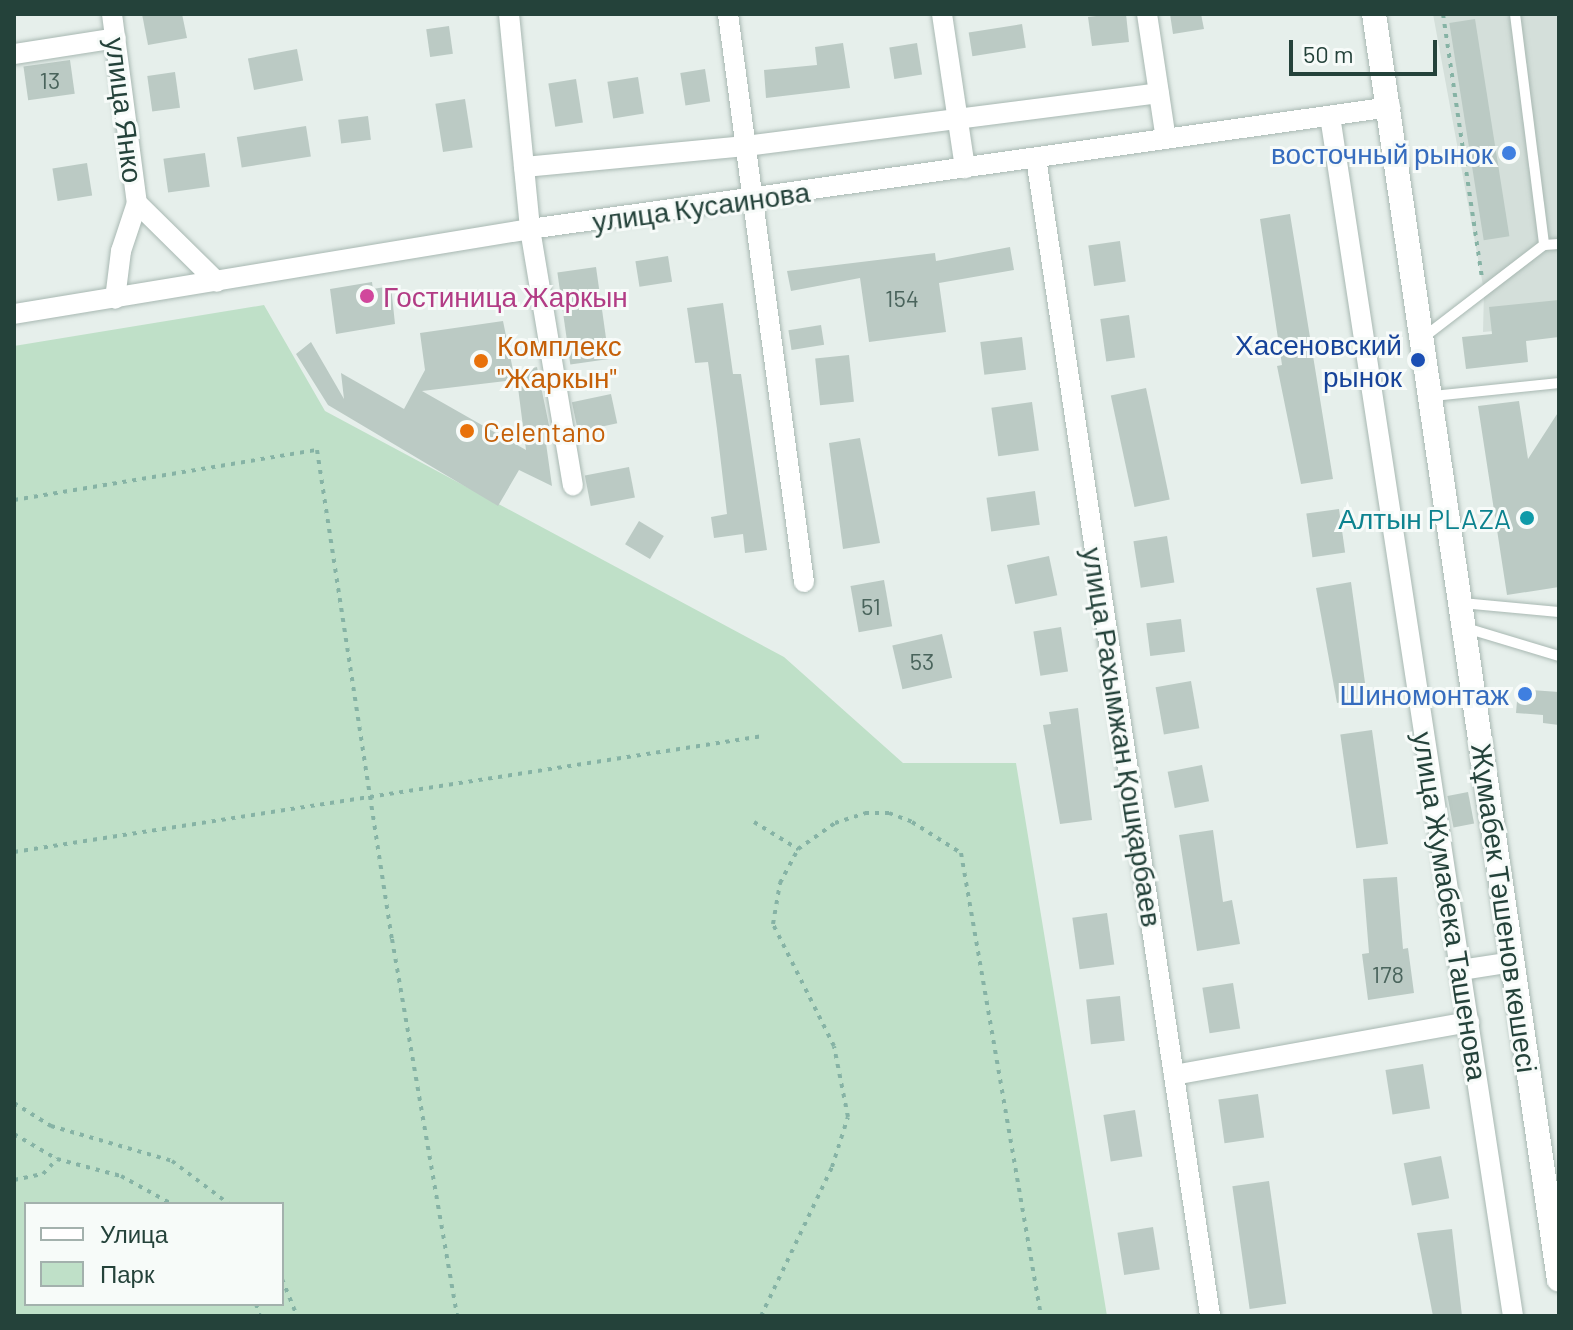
<!DOCTYPE html>
<html>
<head>
<meta charset="utf-8">
<style>
	body { margin:0 }
	#map { position:relative; width:1573px; height:1330px; overflow:hidden; background:#e6efeb; font-family:Barlow,sans-serif }
	div>[style] { position:absolute }
	[style*='--x'] { left:calc(var(--x)*1px); top:calc(var(--y)*1px); width:calc(var(--w)*1px); rotate:calc(var(--a)*1deg) }
	.built>* { inset:0; background:#d4dfda }
	.green>* { inset:0; background:#bfe0c8 }
	.building>* { inset:0; background:#bbcac4; transform-origin:0 0 }
	.path>* { height:4px; margin-top:-2px; transform-origin:0; background:repeating-linear-gradient(90deg,#86b3a5 0 4px,transparent 0 10px) }
	.roads { filter:drop-shadow(0 0 2px #a8b8b2) drop-shadow(0 0 2px #a8b8b2) }
	.lane>* { height:10px; margin:-5px; padding:0 5px; transform-origin:5px; border-radius:5px; background:#fff }
	.street>* { height:20px; margin:-10px; padding:0 10px; transform-origin:10px; border-radius:10px; background:#fff }
	.secondary>* { height:24px; margin:-12px; padding:0 12px; transform-origin:12px; border-radius:12px; background:#fff }
	.dots>* { width:22px; height:22px; translate:-50% -50%; box-sizing:border-box; border:4px solid #f7fbf9; border-radius:50% }
	span { translate:-50% -50%; white-space:nowrap; text-align:center; line-height:1.15; -webkit-text-stroke:6px #f7fbf9; paint-order:stroke }
	.number-label { font-size:24px; color:#4a645c }
	.number-label span { -webkit-text-stroke-width:0 }
	.street-label { font-size:28px; color:#24423a }
	.shop-label { font-size:28px; color:#366cbe }
	.right { translate:-100% -50%; text-align:right }
	.hotel-label { font-size:28px; color:#b23c85 }
	.left { translate:0 -50%; text-align:left }
	.transit-label { font-size:28px; color:#164399 }
	.food-label { font-size:28px; color:#c56008 }
	.culture-label { font-size:28px; color:#0d838f }
	.frame { position:absolute; inset:0; border:16px solid #24423a; pointer-events:none }
	.legend { position:absolute; left:24px; top:1202px; width:260px; height:104px; box-sizing:border-box; background:#f7fbf9; border:2px solid #a3b1ad; margin:0; padding:10px 14px; list-style:none; font-size:24px; color:#24423a }
	.legend li { display:flex; align-items:center; gap:16px; height:40px }
	.legend b { width:40px; border:2px solid #a3b1ad }
	.scale { position:absolute; left:1289px; top:40px; width:148px; height:36px; box-sizing:border-box; border:4px solid #24423a; border-top:0; padding-left:10px; font-size:24px; line-height:28px; white-space:nowrap; color:#24423a; -webkit-text-stroke:6px #f7fbf9; paint-order:stroke }
</style>
</head>
<body>
<div id="map">
	<div class="built">
		<div style="clip-path:polygon(1433px 14px,1559px 14px,1559px 325px,1483px 332px,1484px 291px)"></div>
	</div>
	<div class="green">
		<div style="clip-path:polygon(evenodd,264px 305px,325px 411px,784px 657px,903px 763px,1016px 763px,1107px 1316px,14px 1316px,14px 346px,264px 305px,26px 1204px,282px 1204px,282px 1304px,26px 1304px,26px 1204px)"></div>
	</div>
	<div class="building">
		<div style="clip-path:polygon(142px 14px,182px 14px,187px 38px,148px 45px)"></div>
		<div style="clip-path:polygon(1113px 14px,1126px 14px,1129px 42px,1092px 46px,1088px 17px)"></div>
		<div style="clip-path:polygon(1170px 14px,1201px 14px,1204px 29px,1173px 34px)"></div>
		<div style="left:1475px;top:19px;width:220px;height:26px;rotate:81deg"></div>
		<div style="left:1022px;top:24px;width:24px;height:54px;rotate:81deg"></div>
		<div style="left:449px;top:26px;width:28px;height:23px;rotate:82deg"></div>
		<div style="clip-path:polygon(843px 43px,850px 88px,766px 98px,764px 70px,817px 65px,815px 47px)"></div>
		<div style="left:917px;top:43px;width:32px;height:28px;rotate:81deg"></div>
		<div style="left:297px;top:49px;width:32px;height:50px;rotate:79deg"></div>
		<div style="left:70px;top:60px;width:34px;height:47px;rotate:82deg"></div>
		<div style="left:705px;top:69px;width:33px;height:25px;rotate:81deg"></div>
		<div style="left:175px;top:72px;width:36px;height:28px;rotate:82deg"></div>
		<div style="left:638px;top:77px;width:37px;height:31px;rotate:81deg"></div>
		<div style="left:576px;top:79px;width:44px;height:28px;rotate:81deg"></div>
		<div style="left:465px;top:99px;width:49px;height:30px;rotate:81deg"></div>
		<div style="left:368px;top:116px;width:24px;height:30px;rotate:83deg"></div>
		<div style="left:306px;top:126px;width:31px;height:70px;rotate:81deg"></div>
		<div style="left:205px;top:153px;width:34px;height:42px;rotate:82deg"></div>
		<div style="left:87px;top:163px;width:33px;height:35px;rotate:81deg"></div>
		<div style="clip-path:polygon(1290px 214px,1333px 479px,1301px 484px,1277px 366px,1282px 365px,1260px 219px)"></div>
		<div style="left:1120px;top:241px;width:41px;height:32px;rotate:82deg"></div>
		<div style="clip-path:polygon(1010px 247px,1014px 270px,939px 283px,946px 332px,869px 342px,860px 278px,791px 291px,787px 271px,935px 253px,936px 261px)"></div>
		<div style="left:668px;top:256px;width:26px;height:33px;rotate:81deg"></div>
		<div style="left:596px;top:267px;width:93px;height:39px;rotate:82deg"></div>
		<div style="clip-path:polygon(372px 282px,373px 289px,391px 286px,395px 324px,336px 334px,330px 289px)"></div>
		<div style="clip-path:polygon(1559px 300px,1559px 337px,1526px 341px,1528px 362px,1466px 369px,1462px 337px,1492px 334px,1489px 307px)"></div>
		<div style="clip-path:polygon(723px 303px,733px 374px,741px 374px,767px 550px,745px 553px,743px 534px,714px 538px,711px 517px,727px 514px,717px 429px,708px 362px,695px 363px,687px 308px)"></div>
		<div style="left:1129px;top:315px;width:43px;height:29px;rotate:82deg"></div>
		<div style="clip-path:polygon(503px 321px,515px 380px,422px 391px,526px 450px,516px 372px,537px 367px,551px 435px,545px 436px,552px 486px,519px 470px,498px 506px,328px 405px,296px 354px,311px 342px,344px 399px,341px 373px,404px 409px,425px 370px,420px 333px)"></div>
		<div style="left:821px;top:325px;width:20px;height:33px;rotate:81deg"></div>
		<div style="left:1022px;top:337px;width:33px;height:42px;rotate:83deg"></div>
		<div style="left:849px;top:355px;width:47px;height:34px;rotate:84deg"></div>
		<div style="left:1146px;top:388px;width:114px;height:36px;rotate:78deg"></div>
		<div style="left:611px;top:394px;width:30px;height:40px;rotate:78deg"></div>
		<div style="clip-path:polygon(1519px 401px,1528px 459px,1559px 411px,1559px 587px,1507px 595px,1478px 406px)"></div>
		<div style="left:1032px;top:402px;width:49px;height:41px;rotate:82deg"></div>
		<div style="clip-path:polygon(860px 438px,880px 543px,843px 549px,829px 443px)"></div>
		<div style="left:629px;top:467px;width:31px;height:45px;rotate:79deg"></div>
		<div style="left:1035px;top:491px;width:34px;height:49px;rotate:82deg"></div>
		<div style="left:1339px;top:509px;width:44px;height:33px;rotate:82deg"></div>
		<div style="left:639px;top:521px;width:29px;height:27px;rotate:31deg"></div>
		<div style="left:1167px;top:536px;width:47px;height:34px;rotate:81deg"></div>
		<div style="left:1049px;top:556px;width:40px;height:43px;rotate:78deg"></div>
		<div style="left:884px;top:580px;width:47px;height:34px;rotate:80deg"></div>
		<div style="clip-path:polygon(1351px 582px,1367px 697px,1337px 703px,1316px 588px)"></div>
		<div style="left:1181px;top:619px;width:33px;height:35px;rotate:83deg"></div>
		<div style="left:1061px;top:627px;width:45px;height:28px;rotate:81deg"></div>
		<div style="left:942px;top:634px;width:45px;height:51px;rotate:77deg"></div>
		<div style="left:1191px;top:681px;width:48px;height:36px;rotate:80deg"></div>
		<div style="clip-path:polygon(1518px 689px,1559px 692px,1559px 725px,1543px 723px,1543px 715px,1516px 713px)"></div>
		<div style="clip-path:polygon(1078px 708px,1092px 820px,1060px 824px,1043px 725px,1051px 724px,1049px 712px)"></div>
		<div style="left:1372px;top:730px;width:115px;height:32px;rotate:82deg"></div>
		<div style="left:1202px;top:765px;width:37px;height:35px;rotate:79deg"></div>
		<div style="left:1468px;top:792px;width:32px;height:21px;rotate:79deg"></div>
		<div style="clip-path:polygon(1213px 830px,1223px 902px,1232px 900px,1240px 944px,1197px 951px,1179px 835px)"></div>
		<div style="clip-path:polygon(1397px 877px,1403px 949px,1408px 948px,1414px 993px,1368px 1000px,1362px 954px,1369px 953px,1363px 879px)"></div>
		<div style="left:1107px;top:913px;width:52px;height:35px;rotate:82deg"></div>
		<div style="left:1233px;top:983px;width:46px;height:31px;rotate:81deg"></div>
		<div style="left:1120px;top:996px;width:45px;height:34px;rotate:84deg"></div>
		<div style="left:1423px;top:1064px;width:45px;height:38px;rotate:81deg"></div>
		<div style="left:1258px;top:1094px;width:44px;height:40px;rotate:82deg"></div>
		<div style="left:1135px;top:1110px;width:47px;height:32px;rotate:81deg"></div>
		<div style="left:1441px;top:1156px;width:43px;height:38px;rotate:79deg"></div>
		<div style="left:1269px;top:1181px;width:124px;height:37px;rotate:82deg"></div>
		<div style="left:1153px;top:1227px;width:43px;height:36px;rotate:81deg"></div>
		<div style="clip-path:polygon(1452px 1229px,1462px 1316px,1433px 1316px,1417px 1233px)"></div>
	</div>
	<div class="path">
		<div style="--x:1443;--y:14;--w:266;--a:81.6"></div>
		<div style="--x:14;--y:500;--w:307;--a:-9.4"></div>
		<div style="--x:317;--y:450;--w:495;--a:81.3"></div>
		<div style="--x:392;--y:939;--w:383;--a:80.2"></div>
		<div style="--x:754;--y:822;--w:52;--a:31.5"></div>
		<div style="--x:14;--y:852;--w:758;--a:-8.8"></div>
		<div style="--x:14;--y:1103;--w:44;--a:31.9"></div>
		<div style="--x:51;--y:1126;--w:126;--a:16.1"></div>
		<div style="--x:172;--y:1161;--w:71;--a:37"></div>
		<div style="--x:14;--y:1134;--w:50;--a:30.2"></div>
		<div style="--x:57;--y:1159;--w:66;--a:14.9"></div>
		<div style="--x:121;--y:1176;--w:58;--a:28.8"></div>
		<div style="--x:14;--y:1180;--w:30;--a:-12"></div>
		<div style="--x:43;--y:1174;--w:21;--a:-47"></div>
		<div style="--x:282;--y:1279;--w:40;--a:68"></div>
		<div style="--x:256;--y:1304;--w:13;--a:72"></div>
		<div style="--x:761;--y:1316;--w:165;--a:-64.5"></div>
		<div style="--x:832;--y:1167;--w:52;--a:-72.3"></div>
		<div style="--x:848;--y:1117;--w:72;--a:-101.2"></div>
		<div style="--x:834;--y:1046;--w:136;--a:-116.6"></div>
		<div style="--x:773;--y:924;--w:42;--a:-80.3"></div>
		<div style="--x:780;--y:883;--w:38;--a:-62"></div>
		<div style="--x:798;--y:849;--w:45;--a:-35.1"></div>
		<div style="--x:835;--y:823;--w:32;--a:-18"></div>
		<div style="--x:865;--y:813;--w:24;--a:0"></div>
		<div style="--x:889;--y:813;--w:25;--a:21"></div>
		<div style="--x:912;--y:822;--w:58;--a:32.3"></div>
		<div style="--x:961;--y:853;--w:470;--a:80.2"></div>
	</div>
	<div class="roads">
		<div class="lane">
			<div style="--x:1515;--y:14;--w:233;--a:82.8"></div>
			<div style="--x:1424;--y:337;--w:151;--a:-37.5"></div>
			<div style="--x:1544;--y:245;--w:15;--a:-4"></div>
			<div style="--x:1433;--y:396;--w:127;--a:-5.9"></div>
			<div style="--x:1462;--y:603;--w:97;--a:5.3"></div>
			<div style="--x:1466;--y:628;--w:97;--a:16.8"></div>
		</div>
		<div class="street">
			<div style="--x:112;--y:14;--w:191;--a:82.5"></div>
			<div style="--x:137;--y:203;--w:51;--a:108.4"></div>
			<div style="--x:121;--y:251;--w:48;--a:97.1"></div>
			<div style="--x:509;--y:14;--w:216;--a:84.4"></div>
			<div style="--x:530;--y:229;--w:260;--a:80.5"></div>
			<div style="--x:728;--y:14;--w:573;--a:82.38"></div>
			<div style="--x:942;--y:14;--w:156;--a:81.5"></div>
			<div style="--x:1147;--y:14;--w:126;--a:81.4"></div>
			<div style="--x:14;--y:54;--w:103;--a:-8.9"></div>
			<div style="--x:1330;--y:116;--w:1214;--a:81.33"></div>
			<div style="--x:1036;--y:158;--w:1171;--a:81.45"></div>
			<div style="--x:524;--y:167;--w:223;--a:-5.4"></div>
			<div style="--x:746;--y:146;--w:416;--a:-7.3"></div>
			<div style="--x:137;--y:203;--w:112;--a:44.6"></div>
			<div style="--x:14;--y:314;--w:523;--a:-9.35"></div>
			<div style="--x:530;--y:229;--w:869;--a:-8.07"></div>
			<div style="--x:1461;--y:970;--w:53;--a:-8.7"></div>
			<div style="--x:1174;--y:1075;--w:300;--a:-10.2"></div>
		</div>
		<div class="secondary">
			<div style="--x:1374;--y:14;--w:1279;--a:81.69"></div>
		</div>
	</div>
	<div class="dots">
		<div style="left:1509px;top:153px;background:#3f7fe0"></div>
		<div style="left:367px;top:296px;background:#d1479c"></div>
		<div style="left:1418px;top:360px;background:#1a4fb4"></div>
		<div style="left:481px;top:361px;background:#e8710a"></div>
		<div style="left:467px;top:431px;background:#e8710a"></div>
		<div style="left:1527px;top:518px;background:#0f9aa8"></div>
		<div style="left:1525px;top:694px;background:#3f7fe0"></div>
	</div>
	<div class="number-label">
		<span style="left:50px;top:80px">13</span>
		<span style="left:902px;top:298px">154</span>
		<span style="left:871px;top:606px">51</span>
		<span style="left:922px;top:661px">53</span>
		<span style="left:1388px;top:974px">178</span>
	</div>
	<div class="street-label">
		<span style="left:125px;top:110px;rotate:83deg">улица Янко</span>
		<span style="left:701px;top:206px;rotate:-8deg">улица Кусаинова</span>
		<span style="left:1123px;top:737px;rotate:81deg">улица Рахымжан Қошқарбаев</span>
		<span style="left:1451px;top:906px;rotate:81deg">улица Жумабека Ташенова</span>
		<span style="left:1505px;top:908px;rotate:82deg">Жұмабек Тәшенов көшесі</span>
	</div>
	<div class="shop-label">
		<span class="right" style="left:1493px;top:153px">восточный рынок</span>
		<span class="right" style="left:1509px;top:694px">Шиномонтаж</span>
	</div>
	<div class="hotel-label">
		<span class="left" style="left:383px;top:296px">Гостиница Жаркын</span>
	</div>
	<div class="transit-label">
		<span class="right" style="left:1402px;top:360px">Хасеновский<br>рынок</span>
	</div>
	<div class="food-label">
		<span class="left" style="left:497px;top:361px">Комплекс<br>"Жаркын"</span>
		<span class="left" style="left:483px;top:431px">Celentano</span>
	</div>
	<div class="culture-label">
		<span class="right" style="left:1511px;top:518px">Алтын PLAZA</span>
	</div>
	<div class="frame"></div>
	<ul class="legend">
	<li><b style="height:10px;background:#fff"></b>Улица</li>
	<li><b style="height:22px;background:#bfe0c8"></b>Парк</li>
	</ul>
	<div class="scale">50 m</div>
</div>
</body>
</html>
